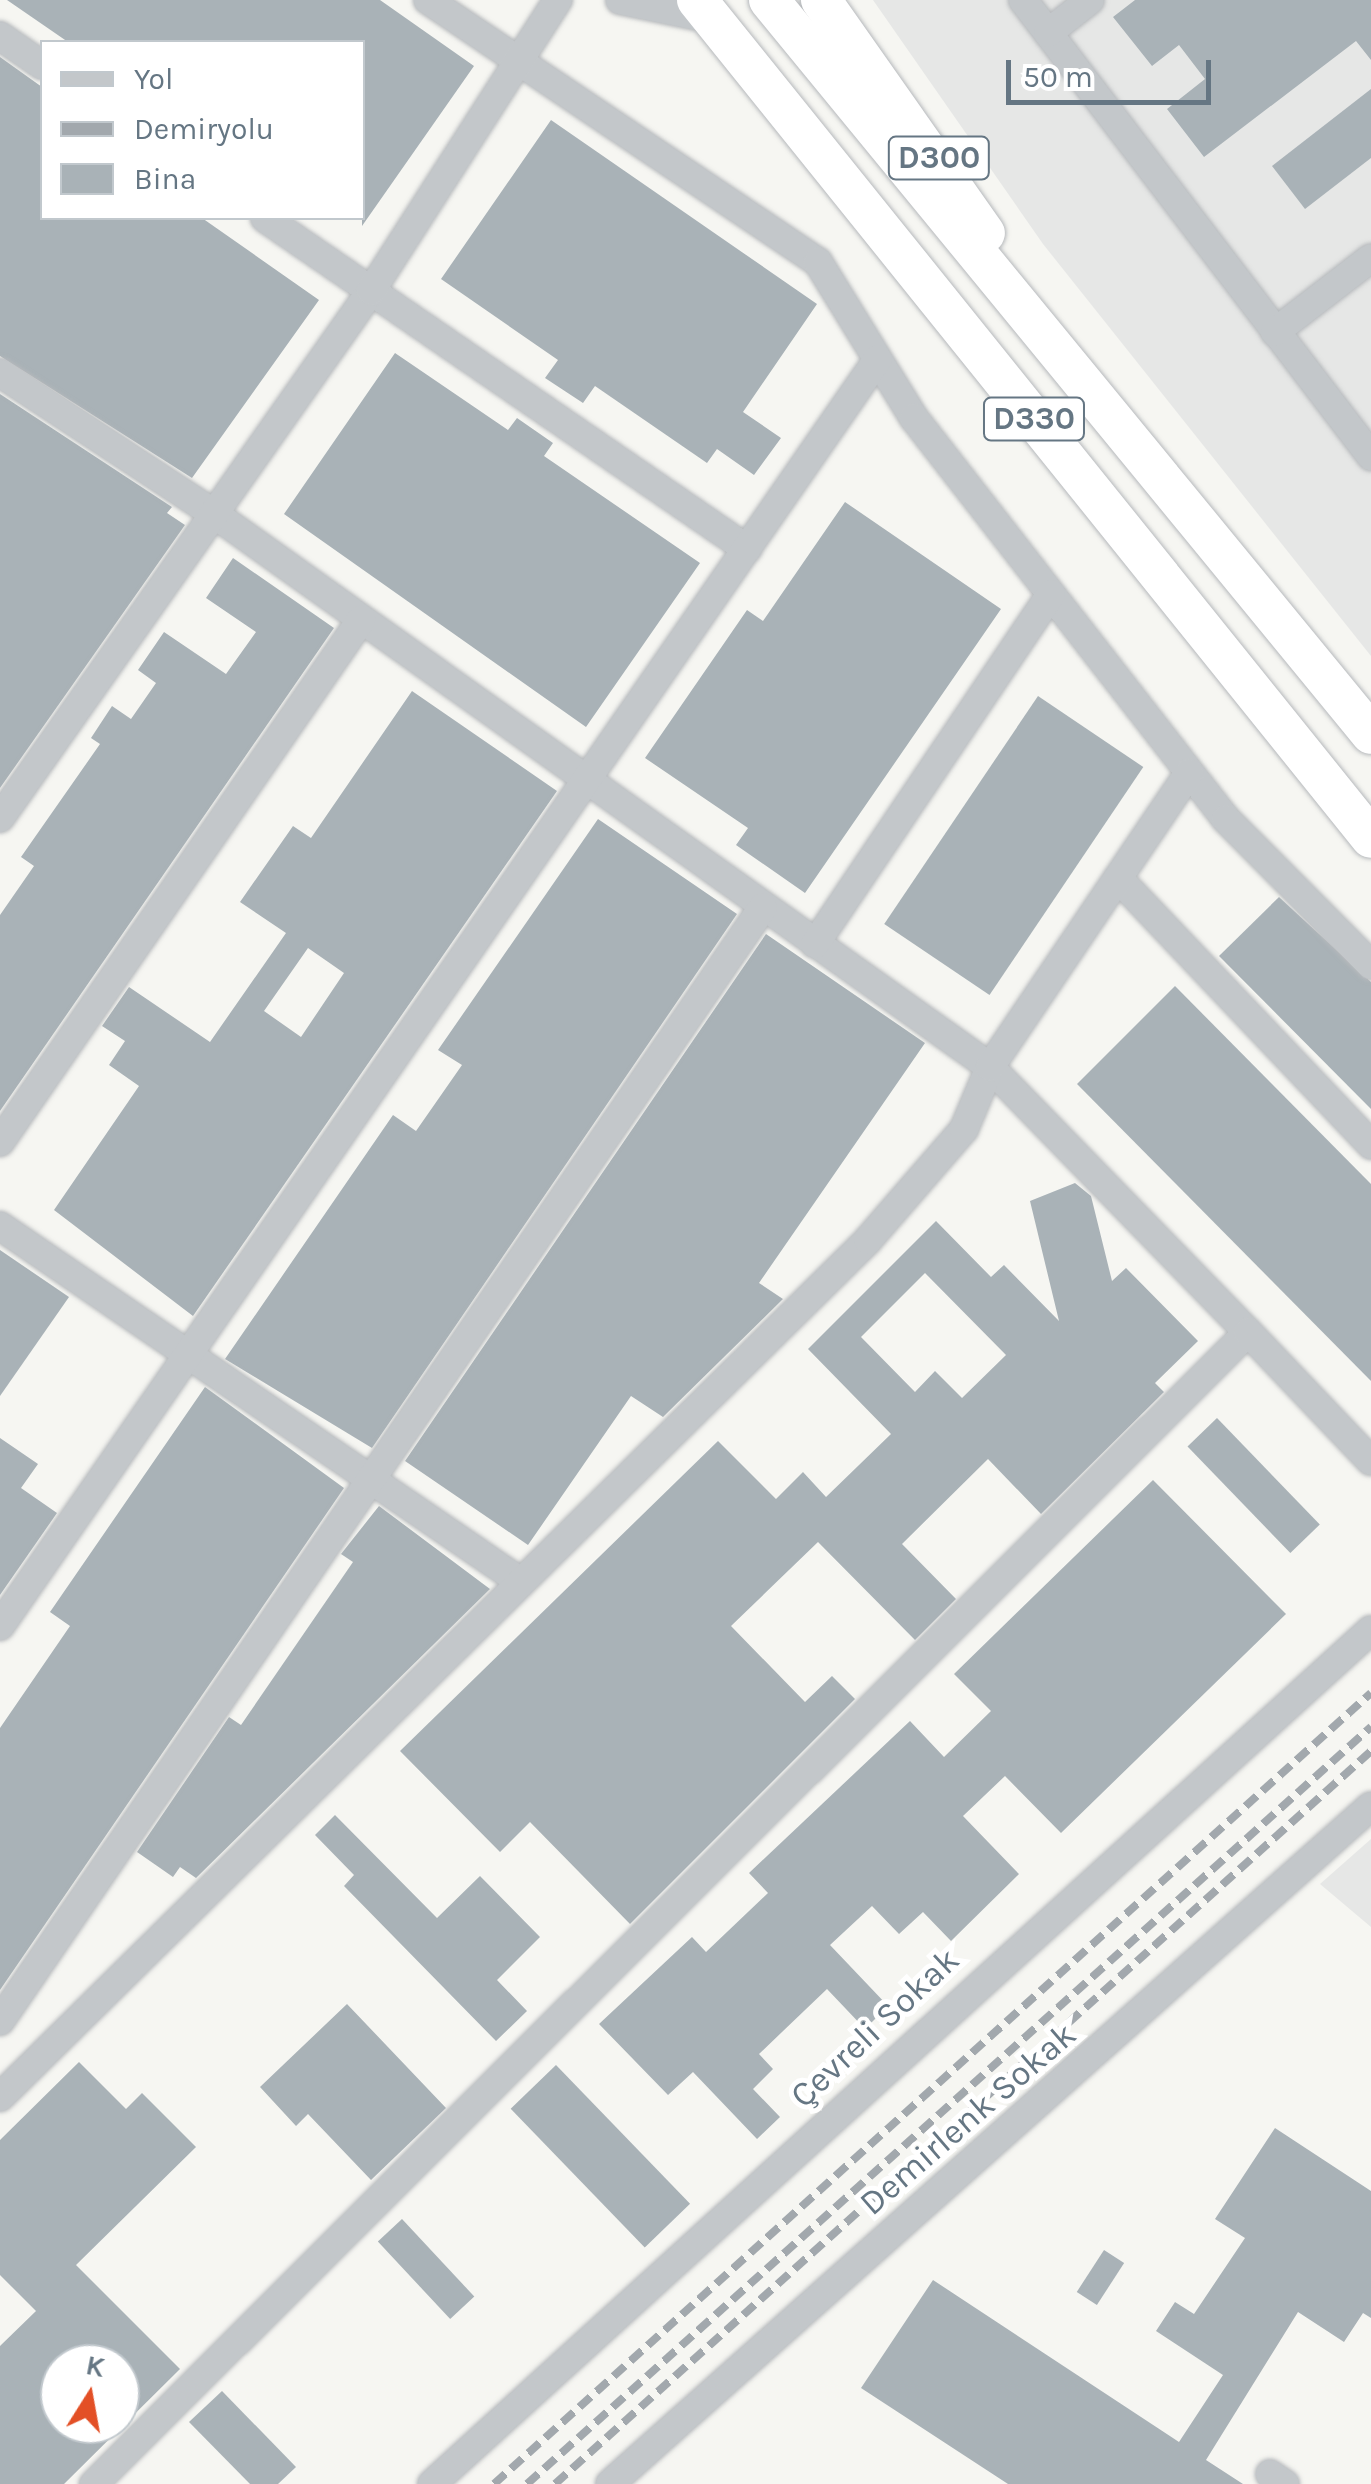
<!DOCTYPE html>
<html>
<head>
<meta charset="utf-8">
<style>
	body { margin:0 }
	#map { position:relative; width:1371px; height:2484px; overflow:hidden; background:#f6f6f2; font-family:Karla,sans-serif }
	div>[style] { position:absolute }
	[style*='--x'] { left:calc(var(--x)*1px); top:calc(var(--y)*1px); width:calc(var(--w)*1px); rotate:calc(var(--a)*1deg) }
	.built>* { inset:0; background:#e6e7e6 }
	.building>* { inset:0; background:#a9b2b7; transform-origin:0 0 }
	.roads { filter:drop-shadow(0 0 2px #b6b9bc) drop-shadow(0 0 2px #b6b9bc) }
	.minor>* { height:28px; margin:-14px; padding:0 14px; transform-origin:14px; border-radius:14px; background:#c3c7ca }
	.highway>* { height:40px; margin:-20px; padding:0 20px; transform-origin:20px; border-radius:20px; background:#fff }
	.rail>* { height:8px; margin-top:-4px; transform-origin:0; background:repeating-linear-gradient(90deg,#a2a8ad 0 15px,transparent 0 23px) }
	span { translate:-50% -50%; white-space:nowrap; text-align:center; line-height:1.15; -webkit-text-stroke:10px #fff; paint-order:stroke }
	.shield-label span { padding:2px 8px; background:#fff; border:2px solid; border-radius:8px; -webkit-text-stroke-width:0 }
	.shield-label { font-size:32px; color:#657683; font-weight:700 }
	.street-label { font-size:35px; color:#657683 }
	.legend { position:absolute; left:40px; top:40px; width:325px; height:180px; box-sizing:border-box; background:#fff; border:2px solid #c1c8cd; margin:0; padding:12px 18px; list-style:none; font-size:30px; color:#657683 }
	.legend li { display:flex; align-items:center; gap:20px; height:50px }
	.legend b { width:50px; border:2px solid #c1c8cd }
	.north { position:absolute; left:40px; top:2344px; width:100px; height:100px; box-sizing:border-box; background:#fff; border:2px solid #c1c8cd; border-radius:50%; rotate:11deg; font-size:28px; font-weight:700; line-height:40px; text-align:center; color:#657683 }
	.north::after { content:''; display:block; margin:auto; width:35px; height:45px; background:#e35026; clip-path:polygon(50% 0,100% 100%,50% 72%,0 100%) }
	.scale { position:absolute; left:1006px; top:60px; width:205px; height:45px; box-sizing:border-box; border:5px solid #657683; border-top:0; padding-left:12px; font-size:30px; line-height:35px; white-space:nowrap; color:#657683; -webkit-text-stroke:8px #fff; paint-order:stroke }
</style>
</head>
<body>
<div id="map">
	<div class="built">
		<div style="clip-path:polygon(873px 0,1371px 0,1371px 656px,1043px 244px)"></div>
		<div style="clip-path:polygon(1371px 1839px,1371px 1927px,1320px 1884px)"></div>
	</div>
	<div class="building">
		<div style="clip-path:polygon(7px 0,380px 0,474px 66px,362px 226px,362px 42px,68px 42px)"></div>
		<div style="clip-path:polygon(1135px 0,1371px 0,1371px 60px,1356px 41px,1204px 157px,1167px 109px,1205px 79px,1179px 45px,1152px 66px,1113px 17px)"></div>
		<div style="clip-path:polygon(0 57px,42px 87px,42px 218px,202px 218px,319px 300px,192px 478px,0 356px)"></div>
		<div style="clip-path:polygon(1371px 89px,1371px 158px,1305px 209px,1272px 166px)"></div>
		<div style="clip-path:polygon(551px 120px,817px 304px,743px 412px,781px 438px,754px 475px,717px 449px,707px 463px,595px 386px,583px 403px,545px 378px,558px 360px,441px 279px)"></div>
		<div style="clip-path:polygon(395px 353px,508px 430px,517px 418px,553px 443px,544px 456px,700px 563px,586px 727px,284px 514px)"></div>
		<div style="clip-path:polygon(0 394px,172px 507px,167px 513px,185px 525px,0 788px)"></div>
		<div style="clip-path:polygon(845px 502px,1001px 609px,805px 893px,736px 845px,748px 828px,645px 758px,747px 610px,763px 621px)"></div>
		<div style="clip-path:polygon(233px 558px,334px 628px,0 1111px,0 915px,34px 866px,21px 857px,100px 744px,91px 738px,112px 706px,131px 719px,156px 683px,138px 670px,164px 632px,226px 674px,256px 632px,206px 598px)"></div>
		<div style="clip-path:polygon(evenodd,412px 691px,557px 791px,193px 1316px,54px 1210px,139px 1086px,109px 1065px,125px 1041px,102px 1026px,129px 987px,210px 1042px,286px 933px,240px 902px,293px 826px,311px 838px,412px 691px,308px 948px,344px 973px,301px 1037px,264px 1011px,308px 948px)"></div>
		<div style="left:1038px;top:696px;width:127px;height:275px;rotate:34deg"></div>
		<div style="clip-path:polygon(598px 819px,737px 914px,372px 1448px,225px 1359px,393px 1115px,416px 1131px,462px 1065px,438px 1050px)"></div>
		<div style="clip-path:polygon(1279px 897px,1371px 982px,1371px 1109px,1219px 956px)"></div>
		<div style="clip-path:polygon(766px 934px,925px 1043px,759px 1283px,783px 1299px,663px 1417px,631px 1396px,528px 1545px,405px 1461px)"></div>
		<div style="clip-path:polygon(1175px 986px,1371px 1184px,1371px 1381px,1077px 1084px)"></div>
		<div style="clip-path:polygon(evenodd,1075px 1183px,1091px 1196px,1112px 1281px,1126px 1268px,1198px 1341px,1155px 1383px,1164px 1392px,1041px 1514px,988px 1459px,902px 1544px,956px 1599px,915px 1640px,818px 1542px,731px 1626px,805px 1702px,832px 1676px,855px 1699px,630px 1924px,530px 1822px,500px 1852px,400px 1751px,718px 1441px,776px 1499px,803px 1472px,826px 1497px,891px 1434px,808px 1349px,936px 1221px,991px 1277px,1004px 1265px,1059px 1321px,1030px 1201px,1075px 1183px,925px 1273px,1006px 1355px,962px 1398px,935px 1371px,915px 1392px,861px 1337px,925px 1273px)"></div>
		<div style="clip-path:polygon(0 1250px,69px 1297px,0 1396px)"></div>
		<div style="clip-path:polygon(205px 1387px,344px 1488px,0 1990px,0 1728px,70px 1626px,50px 1612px)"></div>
		<div style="left:1217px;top:1418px;width:148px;height:41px;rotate:46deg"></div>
		<div style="clip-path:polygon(0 1438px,38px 1464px,21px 1488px,57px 1513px,0 1595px)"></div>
		<div style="clip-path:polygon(1153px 1480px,1286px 1614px,1061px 1833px,1005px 1776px,963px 1816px,1019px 1874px,951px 1941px,923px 1912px,899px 1934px,872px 1906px,830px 1945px,888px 2006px,865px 2029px,827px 1989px,759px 2054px,773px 2069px,753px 2089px,780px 2117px,757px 2139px,693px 2072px,668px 2095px,599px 2024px,692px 1937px,706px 1952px,768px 1893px,749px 1873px,910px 1721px,944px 1757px,991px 1711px,954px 1674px)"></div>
		<div style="clip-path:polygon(379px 1506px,490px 1589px,196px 1878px,180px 1867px,173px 1877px,137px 1852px,229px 1717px,241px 1725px,353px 1562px,341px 1554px)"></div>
		<div style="clip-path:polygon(335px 1815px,437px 1918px,480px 1876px,540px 1937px,497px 1980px,527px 2011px,496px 2041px,344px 1886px,354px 1875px,315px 1835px)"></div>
		<div style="clip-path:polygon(347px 2004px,446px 2108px,371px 2180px,308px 2114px,296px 2126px,260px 2087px)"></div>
		<div style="clip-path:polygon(evenodd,79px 2062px,126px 2109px,142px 2093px,196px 2147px,76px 2265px,180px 2369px,64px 2484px,0 2484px,0 2346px,36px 2311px,0 2275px,0 2140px,79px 2062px,60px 2364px,120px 2364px,120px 2424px,60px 2424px,60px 2364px)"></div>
		<div style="left:556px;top:2065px;width:193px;height:63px;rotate:46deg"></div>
		<div style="clip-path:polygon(1275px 2128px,1371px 2191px,1371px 2318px,1363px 2313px,1344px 2342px,1298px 2312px,1206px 2460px,1243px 2484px,1008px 2484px,861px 2388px,933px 2280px,1179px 2442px,1223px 2375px,1156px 2331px,1175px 2302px,1194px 2314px,1245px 2238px,1215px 2219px)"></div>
		<div style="left:402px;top:2219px;width:106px;height:33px;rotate:47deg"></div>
		<div style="left:1104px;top:2250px;width:24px;height:50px;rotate:33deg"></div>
		<div style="clip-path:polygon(222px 2391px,296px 2467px,278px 2484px,250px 2484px,189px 2422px)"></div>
	</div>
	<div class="roads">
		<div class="minor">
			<div style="--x:428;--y:0;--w:470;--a:33.9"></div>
			<div style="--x:818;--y:262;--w:183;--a:58.4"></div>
			<div style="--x:914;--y:418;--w:508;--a:52.12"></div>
			<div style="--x:1226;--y:819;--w:206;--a:45.2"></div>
			<div style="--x:620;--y:0;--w:94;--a:11.7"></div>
			<div style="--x:1023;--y:0;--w:574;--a:52.65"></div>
			<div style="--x:1048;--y:33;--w:53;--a:-38.2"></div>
			<div style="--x:0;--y:36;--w:51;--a:34.6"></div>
			<div style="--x:265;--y:218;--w:585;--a:34.48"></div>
			<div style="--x:1275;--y:332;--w:121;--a:-37.6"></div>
			<div style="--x:0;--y:373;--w:255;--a:33.3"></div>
			<div style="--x:213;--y:513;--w:954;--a:35.49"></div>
			<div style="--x:990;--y:1067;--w:370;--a:45.8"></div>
			<div style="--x:1248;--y:1332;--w:1631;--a:135.05"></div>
			<div style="--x:0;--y:818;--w:644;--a:-54.86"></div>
			<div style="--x:371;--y:291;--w:346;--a:-57.3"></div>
			<div style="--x:1118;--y:878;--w:368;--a:46.5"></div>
			<div style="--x:815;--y:944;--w:422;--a:-56"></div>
			<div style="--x:0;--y:1142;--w:635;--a:-55.33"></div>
			<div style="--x:0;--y:1226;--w:631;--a:34.34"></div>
			<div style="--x:1248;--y:1332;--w:178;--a:46.4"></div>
			<div style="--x:0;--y:1626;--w:1541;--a:-55.28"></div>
			<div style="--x:0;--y:2021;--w:1350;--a:-55.59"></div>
			<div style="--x:0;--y:2097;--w:1220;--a:-44.63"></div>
			<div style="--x:868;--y:1240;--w:147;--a:-49.1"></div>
			<div style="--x:964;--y:1129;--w:67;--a:-67.2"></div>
			<div style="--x:990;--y:1067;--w:355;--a:-55.9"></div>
			<div style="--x:1270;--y:2474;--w:18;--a:34"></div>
			<div style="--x:432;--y:2484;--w:1269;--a:-42.29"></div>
			<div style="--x:610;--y:2484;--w:1019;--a:-41.7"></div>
		</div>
		<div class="highway">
			<div style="--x:697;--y:0;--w:1075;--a:51.19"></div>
			<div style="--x:769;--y:0;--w:949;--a:50.64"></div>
			<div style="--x:821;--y:0;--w:285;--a:54.9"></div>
		</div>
	</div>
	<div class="rail">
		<div style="--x:494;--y:2484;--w:1181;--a:-42.05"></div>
		<div style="--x:527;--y:2484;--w:1134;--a:-41.89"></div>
		<div style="--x:555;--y:2484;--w:1097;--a:-41.93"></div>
	</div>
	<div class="shield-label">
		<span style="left:939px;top:158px">D300</span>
		<span style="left:1034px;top:419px">D330</span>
	</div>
	<div class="street-label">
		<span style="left:875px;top:2028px;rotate:-43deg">Çevreli Sokak</span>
		<span style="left:968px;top:2119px;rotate:-41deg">Demirlenk Sokak</span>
	</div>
	<ul class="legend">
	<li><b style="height:12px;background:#c3c7ca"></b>Yol</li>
	<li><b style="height:12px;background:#a2a8ad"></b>Demiryolu</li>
	<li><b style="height:28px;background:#a9b2b7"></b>Bina</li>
	</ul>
	<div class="north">K</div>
	<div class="scale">50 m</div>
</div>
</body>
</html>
